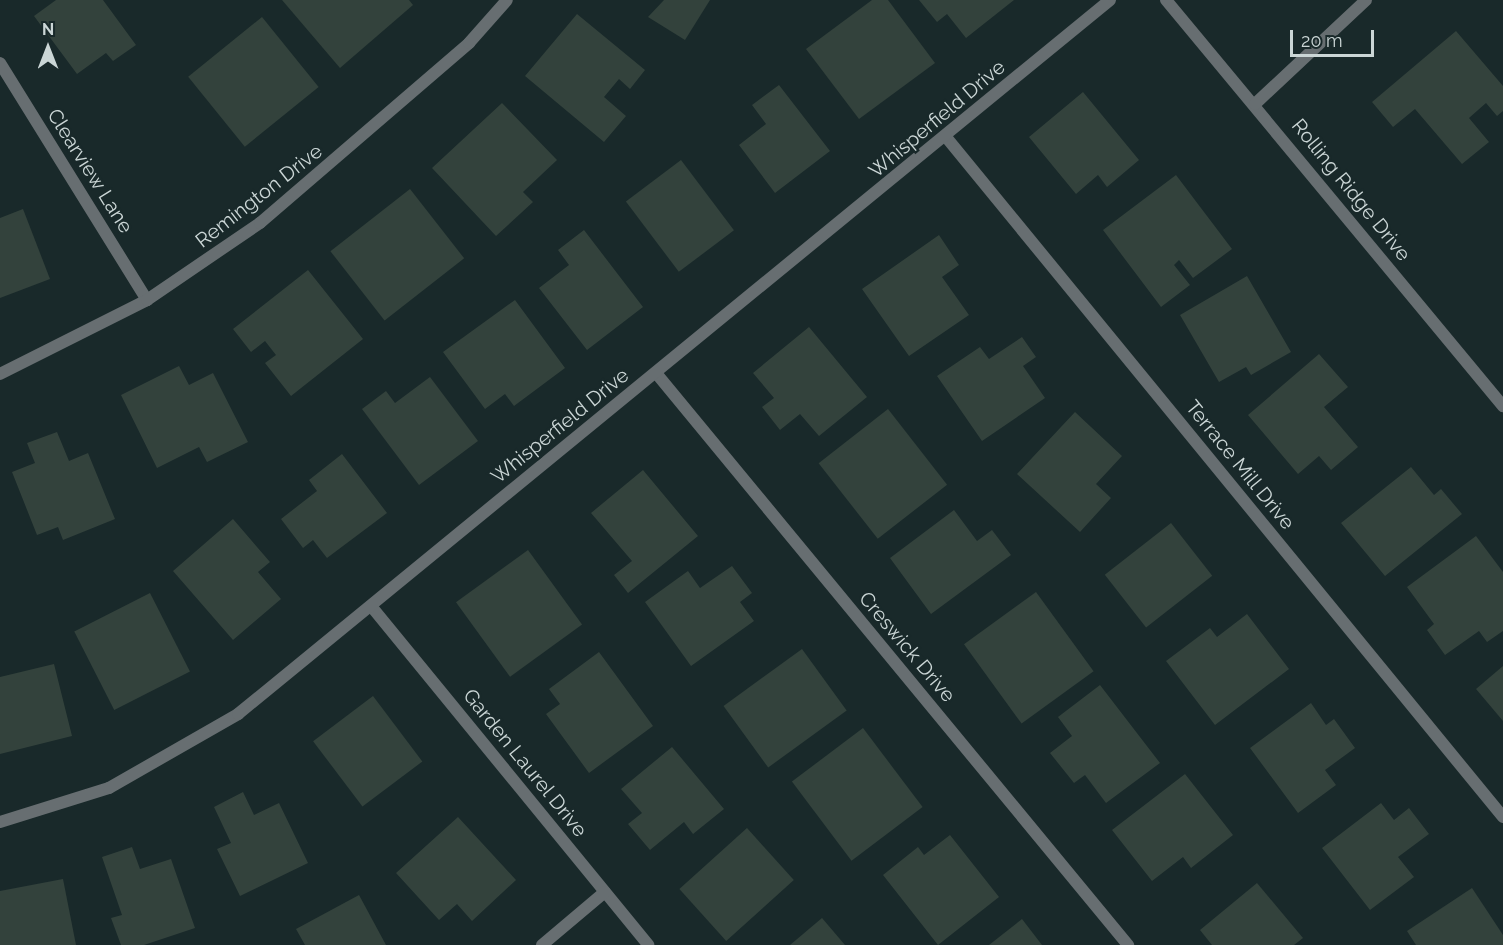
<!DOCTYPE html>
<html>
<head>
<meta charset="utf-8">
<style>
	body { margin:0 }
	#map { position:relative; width:1503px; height:945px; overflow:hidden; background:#19292a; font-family:Raleway,sans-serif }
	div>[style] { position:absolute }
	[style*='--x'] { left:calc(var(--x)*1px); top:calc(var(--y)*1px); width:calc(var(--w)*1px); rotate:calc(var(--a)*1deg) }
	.building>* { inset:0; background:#33423c; transform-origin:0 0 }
	.minor>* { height:12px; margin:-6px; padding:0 6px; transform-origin:6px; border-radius:6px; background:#676e71 }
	span { translate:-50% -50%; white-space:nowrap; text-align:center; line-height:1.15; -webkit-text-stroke:4.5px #19292a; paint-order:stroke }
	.street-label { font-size:20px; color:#cbd6d6 }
	.north { position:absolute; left:18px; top:18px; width:60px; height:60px; -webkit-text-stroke:4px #19292a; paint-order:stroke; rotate:0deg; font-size:16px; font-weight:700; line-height:24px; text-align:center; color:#cbd6d6 }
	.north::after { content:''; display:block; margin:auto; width:21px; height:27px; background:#cbd6d6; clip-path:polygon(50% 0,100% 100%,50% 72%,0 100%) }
	.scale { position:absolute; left:1290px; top:30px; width:84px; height:27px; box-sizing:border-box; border:3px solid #cbd6d6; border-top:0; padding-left:8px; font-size:18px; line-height:21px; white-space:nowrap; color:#cbd6d6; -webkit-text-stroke:4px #19292a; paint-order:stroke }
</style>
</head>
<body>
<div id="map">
	<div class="building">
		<div style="clip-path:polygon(56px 0,103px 0,136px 45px,113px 61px,106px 53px,77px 74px,34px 16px)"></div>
		<div style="clip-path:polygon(282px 0,409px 0,413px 5px,340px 68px)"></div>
		<div style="clip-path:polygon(664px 0,710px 0,685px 40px,648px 17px)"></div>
		<div style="clip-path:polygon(872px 0,888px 0,935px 63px,859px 119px,806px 49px)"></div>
		<div style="clip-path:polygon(919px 0,1014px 0,966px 38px,947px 14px,937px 22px)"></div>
		<div style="clip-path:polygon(577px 14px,645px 70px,630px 89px,619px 79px,604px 97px,626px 116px,604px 142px,525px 76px)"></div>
		<div style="left:262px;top:17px;width:90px;height:95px;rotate:51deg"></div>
		<div style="clip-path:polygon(1456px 31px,1503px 86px,1503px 111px,1497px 116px,1486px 103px,1469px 118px,1489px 142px,1462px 164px,1415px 109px,1393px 127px,1372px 102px)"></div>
		<div style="clip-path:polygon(779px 85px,830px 151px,775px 193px,739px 145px,766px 124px,752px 105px)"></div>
		<div style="clip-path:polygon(1083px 92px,1139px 160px,1107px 187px,1098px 175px,1076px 194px,1029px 137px)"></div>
		<div style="clip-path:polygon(502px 103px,557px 160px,523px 192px,533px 202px,496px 236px,432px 168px)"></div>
		<div style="left:681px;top:160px;width:88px;height:69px;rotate:53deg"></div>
		<div style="clip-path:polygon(1176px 175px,1232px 249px,1193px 278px,1179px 260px,1174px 265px,1190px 285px,1161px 307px,1103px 230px)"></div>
		<div style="left:410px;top:189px;width:88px;height:101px;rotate:52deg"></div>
		<div style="clip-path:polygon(23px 209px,50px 279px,0 298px,0 218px)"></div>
		<div style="clip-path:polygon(584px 230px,643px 307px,587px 350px,539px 288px,569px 265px,558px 250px)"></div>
		<div style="clip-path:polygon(939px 235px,959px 265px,942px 277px,969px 315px,909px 356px,862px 289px)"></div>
		<div style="clip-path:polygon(308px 270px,363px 339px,291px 396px,265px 363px,276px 355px,265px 341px,251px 352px,233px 329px)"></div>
		<div style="clip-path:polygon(1247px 276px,1291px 352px,1251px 375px,1246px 367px,1219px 382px,1180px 315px)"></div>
		<div style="clip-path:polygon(515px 300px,565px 368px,514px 406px,505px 394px,485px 409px,443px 352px)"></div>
		<div style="clip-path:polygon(809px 327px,867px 397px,819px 436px,800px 414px,780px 430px,762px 407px,774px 398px,753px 373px)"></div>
		<div style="clip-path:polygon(1022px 337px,1036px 357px,1023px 366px,1045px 398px,982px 441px,937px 376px,980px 347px,989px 359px)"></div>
		<div style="clip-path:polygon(1319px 354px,1348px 387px,1324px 407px,1358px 447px,1331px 470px,1319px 456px,1298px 474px,1248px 415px)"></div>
		<div style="clip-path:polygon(179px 366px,189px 385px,213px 373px,248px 442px,207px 462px,199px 447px,157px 468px,121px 395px)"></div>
		<div style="clip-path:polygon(430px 377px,478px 441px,419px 485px,362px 409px,386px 391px,395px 403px)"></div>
		<div style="left:888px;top:409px;width:96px;height:88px;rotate:52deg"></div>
		<div style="clip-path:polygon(1075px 412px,1122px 456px,1096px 484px,1111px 498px,1080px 532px,1017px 474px)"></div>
		<div style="clip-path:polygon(57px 432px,69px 461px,88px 453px,115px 519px,63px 540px,58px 527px,37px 535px,12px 472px,35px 463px,27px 443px)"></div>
		<div style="clip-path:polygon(342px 454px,387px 513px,327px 558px,313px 540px,303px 548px,281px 519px,317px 491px,309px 480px)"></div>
		<div style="clip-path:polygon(1411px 467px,1434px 495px,1441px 489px,1462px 514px,1385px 576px,1341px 523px)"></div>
		<div style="clip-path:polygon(643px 470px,698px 536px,628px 593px,614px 575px,632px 561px,591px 513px)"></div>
		<div style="clip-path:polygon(954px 510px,977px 541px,992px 530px,1011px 555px,931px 614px,890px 558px)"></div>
		<div style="clip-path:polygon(233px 519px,270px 562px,258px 572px,281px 599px,233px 640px,173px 571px)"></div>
		<div style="left:1171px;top:523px;width:67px;height:84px;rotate:52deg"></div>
		<div style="clip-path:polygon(1476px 536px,1503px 572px,1503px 631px,1487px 642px,1479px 631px,1445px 655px,1427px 630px,1434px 624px,1407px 587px)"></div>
		<div style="left:528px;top:550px;width:92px;height:89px;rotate:54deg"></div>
		<div style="clip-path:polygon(732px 566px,752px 593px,740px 602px,754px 621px,691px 666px,645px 602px,688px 571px,700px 588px)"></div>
		<div style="left:1036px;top:592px;width:98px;height:89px;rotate:54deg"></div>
		<div style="left:150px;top:593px;width:88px;height:85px;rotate:63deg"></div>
		<div style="clip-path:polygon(1247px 614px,1289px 669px,1215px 725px,1166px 661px,1210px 628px,1217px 637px)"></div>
		<div style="left:802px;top:649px;width:76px;height:97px;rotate:54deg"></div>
		<div style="clip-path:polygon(599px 652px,653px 726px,589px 773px,546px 714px,560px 704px,549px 689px)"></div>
		<div style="clip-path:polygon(54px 664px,72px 736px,0 754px,0 677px)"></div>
		<div style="clip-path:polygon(1503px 666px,1503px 721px,1476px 689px)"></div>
		<div style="clip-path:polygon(1100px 685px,1160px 763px,1106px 803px,1085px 775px,1074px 783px,1050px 753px,1072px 736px,1058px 717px)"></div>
		<div style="left:373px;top:696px;width:82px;height:75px;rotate:53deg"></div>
		<div style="clip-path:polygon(1311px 703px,1326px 725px,1334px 719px,1355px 748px,1325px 770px,1336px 785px,1298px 813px,1250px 748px)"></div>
		<div style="left:863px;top:728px;width:99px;height:89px;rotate:53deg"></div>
		<div style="clip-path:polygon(672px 747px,724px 809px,693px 834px,684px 822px,650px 850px,628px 824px,642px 813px,621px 789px)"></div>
		<div style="clip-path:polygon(1185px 774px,1233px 835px,1191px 868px,1183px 857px,1152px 881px,1112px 830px)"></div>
		<div style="clip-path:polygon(243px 792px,254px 815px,279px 803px,308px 863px,240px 896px,217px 849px,231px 843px,214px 807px)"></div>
		<div style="clip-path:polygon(1381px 803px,1394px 820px,1409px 808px,1429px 834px,1398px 857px,1414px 877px,1370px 910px,1322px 848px)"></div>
		<div style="clip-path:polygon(458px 817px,516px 880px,472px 921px,457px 904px,439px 920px,396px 873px)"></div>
		<div style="left:747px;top:828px;width:70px;height:91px;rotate:48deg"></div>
		<div style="clip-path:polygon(950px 835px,999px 897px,938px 945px,883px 875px,918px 847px,924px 855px)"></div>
		<div style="clip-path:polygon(132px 847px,140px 869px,171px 859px,195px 928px,144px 945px,121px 945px,111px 918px,122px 915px,102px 857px)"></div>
		<div style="clip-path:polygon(63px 879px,76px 945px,0 945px,0 891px)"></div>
		<div style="clip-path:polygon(1257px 883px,1303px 938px,1294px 945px,1212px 945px,1200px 930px)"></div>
		<div style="clip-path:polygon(1472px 888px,1503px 935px,1503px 945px,1416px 945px,1407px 931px)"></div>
		<div style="clip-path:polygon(359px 895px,386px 945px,305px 945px,296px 929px)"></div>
		<div style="clip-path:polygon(822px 918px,845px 945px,790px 945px)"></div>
		<div style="clip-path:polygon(1022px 919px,1042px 945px,989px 945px)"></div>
	</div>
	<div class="minor">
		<div style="--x:1166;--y:0;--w:528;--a:50.31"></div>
		<div style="--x:0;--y:63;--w:279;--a:58.2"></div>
		<div style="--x:1255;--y:104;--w:152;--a:-43.1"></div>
		<div style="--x:946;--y:137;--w:879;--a:50.68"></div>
		<div style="--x:656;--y:373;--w:742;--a:50.47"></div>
		<div style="--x:0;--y:374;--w:165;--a:-26.7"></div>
		<div style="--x:147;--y:300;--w:137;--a:-34.3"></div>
		<div style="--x:260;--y:223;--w:276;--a:-40.7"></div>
		<div style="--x:469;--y:43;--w:57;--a:-48.5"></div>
		<div style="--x:371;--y:606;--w:438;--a:50.7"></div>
		<div style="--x:0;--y:822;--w:114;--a:-17.3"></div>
		<div style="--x:109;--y:788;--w:149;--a:-29.8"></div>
		<div style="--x:238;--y:714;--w:1127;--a:-39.31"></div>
		<div style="--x:542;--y:945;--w:82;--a:-40.1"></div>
	</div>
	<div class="street-label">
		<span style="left:937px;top:119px;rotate:-40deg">Whisperfield Drive</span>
		<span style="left:90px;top:171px;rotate:58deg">Clearview Lane</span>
		<span style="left:1351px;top:190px;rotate:51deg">Rolling Ridge Drive</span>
		<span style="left:259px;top:196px;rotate:-38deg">Remington Drive</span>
		<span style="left:560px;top:426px;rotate:-39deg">Whisperfield Drive</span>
		<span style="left:1240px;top:465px;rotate:51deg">Terrace Mill Drive</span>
		<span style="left:907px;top:647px;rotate:50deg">Creswick Drive</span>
		<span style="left:525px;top:763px;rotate:51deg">Garden Laurel Drive</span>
	</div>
	<div class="north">N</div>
	<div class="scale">20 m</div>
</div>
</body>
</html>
